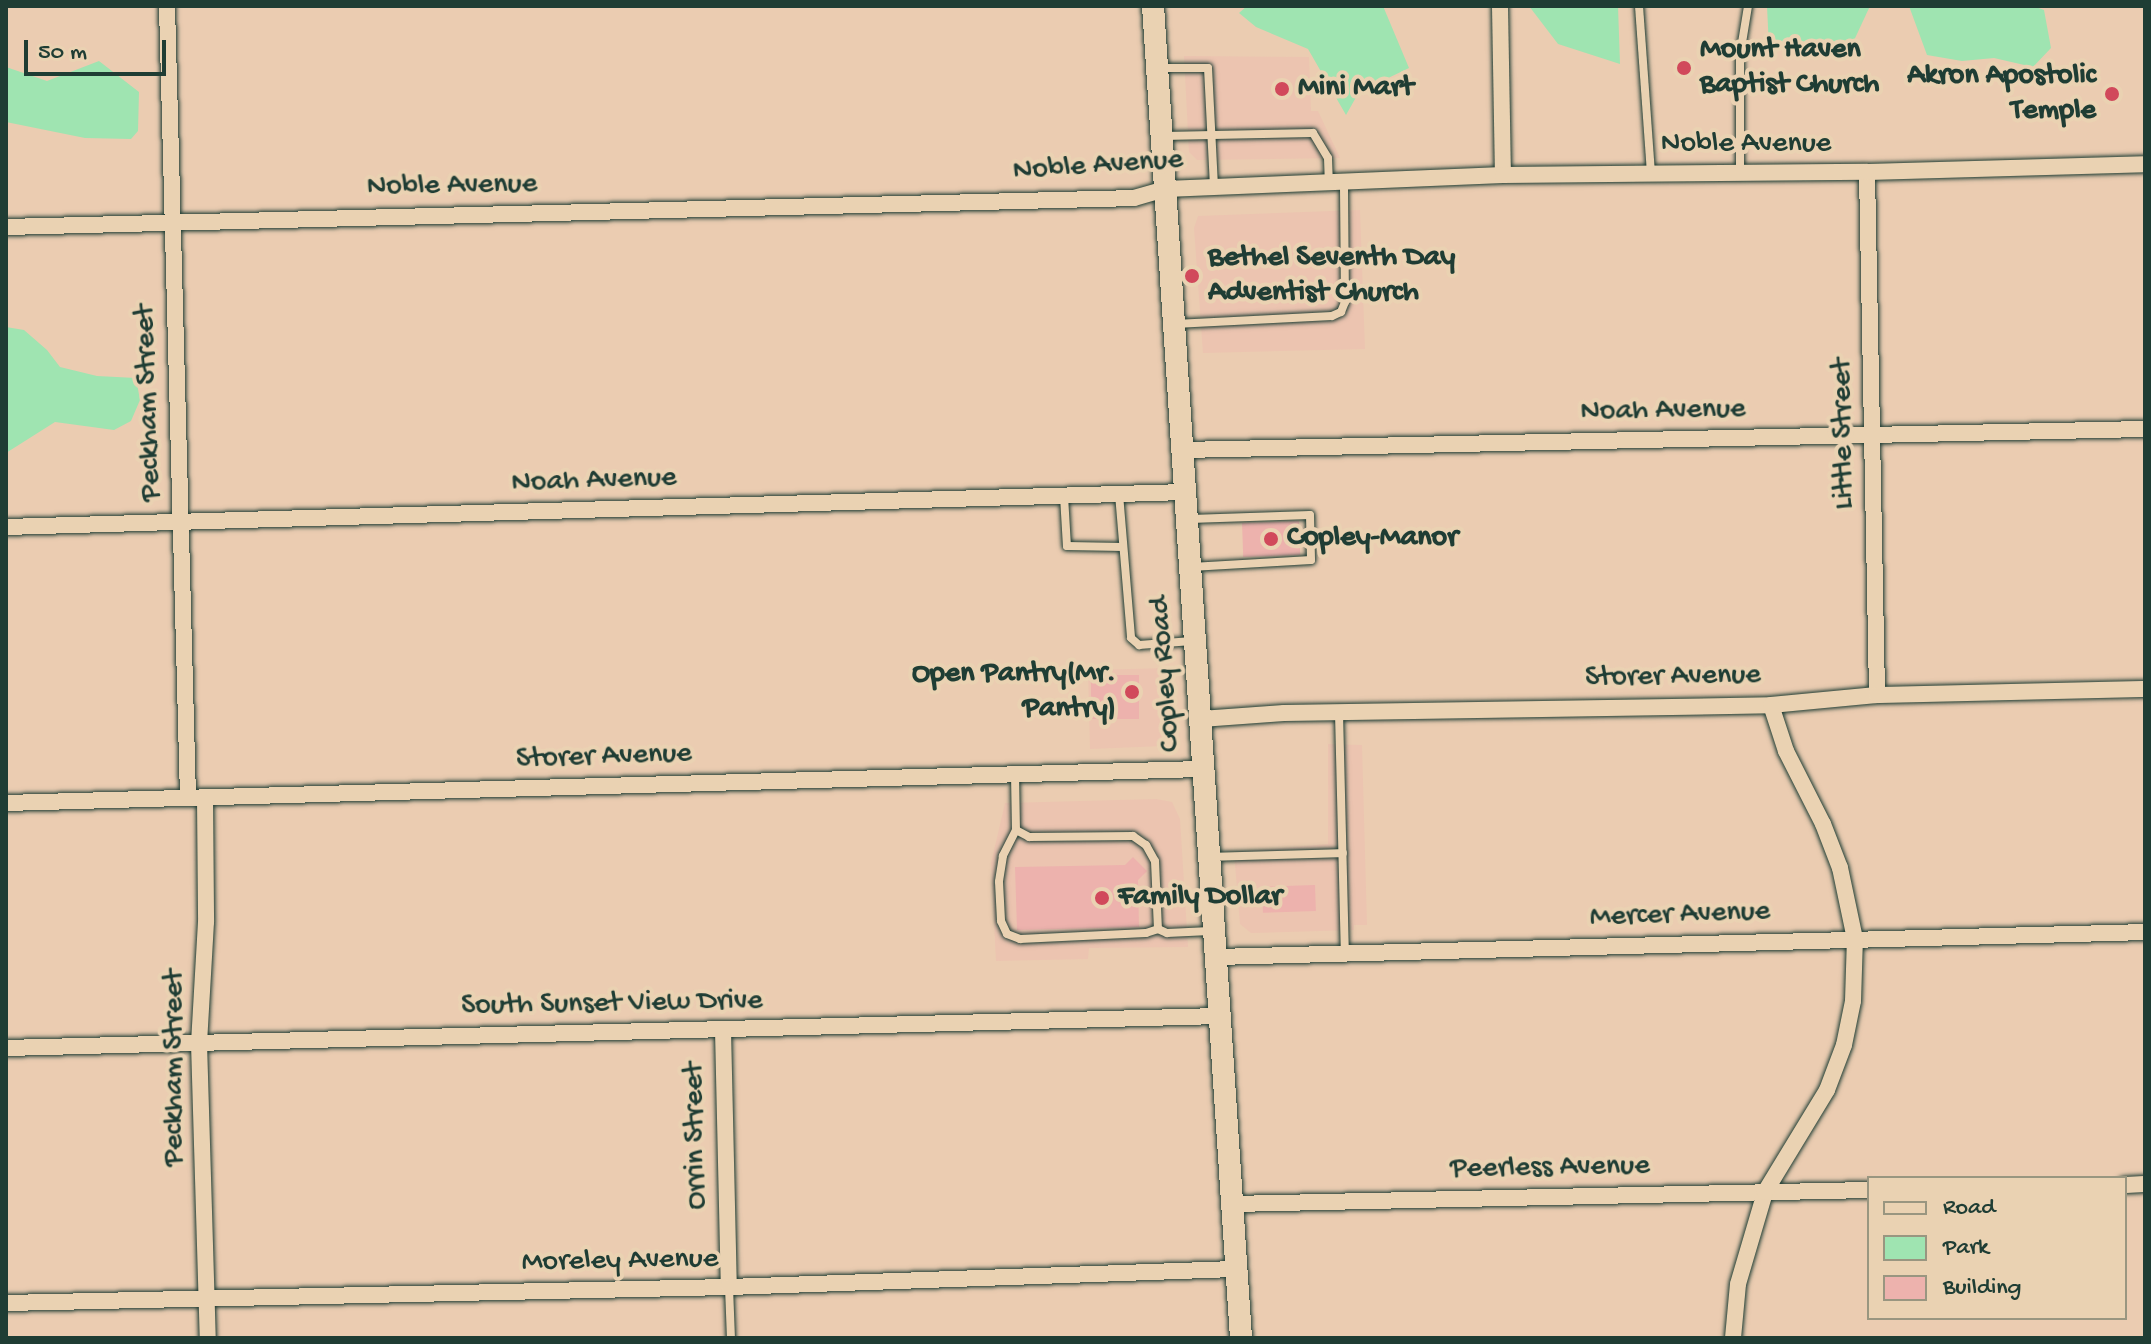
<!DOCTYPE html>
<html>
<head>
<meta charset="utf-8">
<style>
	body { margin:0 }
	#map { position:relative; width:2151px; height:1344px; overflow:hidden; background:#ebccb1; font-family:"Gochi Hand",sans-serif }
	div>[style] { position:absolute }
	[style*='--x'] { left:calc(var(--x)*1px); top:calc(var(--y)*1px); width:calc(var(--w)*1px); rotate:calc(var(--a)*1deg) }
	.built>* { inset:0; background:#ecc4b0 }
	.green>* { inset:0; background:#9fe4b1 }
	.building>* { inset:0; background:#edb2ad; transform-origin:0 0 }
	.roads { filter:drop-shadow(0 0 2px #1f3d34) drop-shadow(0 0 2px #1f3d34) }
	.lane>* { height:8px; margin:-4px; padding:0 4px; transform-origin:4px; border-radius:4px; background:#ead2b2 }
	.street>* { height:16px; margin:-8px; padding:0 8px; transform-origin:8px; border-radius:8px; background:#ead2b2 }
	.secondary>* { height:22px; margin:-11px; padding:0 11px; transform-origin:11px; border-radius:11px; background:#ead2b2 }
	.dots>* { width:22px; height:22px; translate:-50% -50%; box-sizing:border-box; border:4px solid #ead2b2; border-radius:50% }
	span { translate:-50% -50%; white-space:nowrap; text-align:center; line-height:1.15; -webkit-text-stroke:8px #ead2b2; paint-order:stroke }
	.poi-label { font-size:30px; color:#1f3d34; font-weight:700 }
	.left { translate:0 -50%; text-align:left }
	.right { translate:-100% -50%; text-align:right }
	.street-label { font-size:30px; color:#1f3d34 }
	.frame { position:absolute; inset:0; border:8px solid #1f3d34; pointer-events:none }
	.legend { position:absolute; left:1867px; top:1176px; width:260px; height:144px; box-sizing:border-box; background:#ead2b2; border:2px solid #999680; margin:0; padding:10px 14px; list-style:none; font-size:24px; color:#1f3d34 }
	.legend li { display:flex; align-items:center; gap:16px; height:40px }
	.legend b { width:40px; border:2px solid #999680 }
	.scale { position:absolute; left:24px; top:40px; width:142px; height:36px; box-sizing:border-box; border:4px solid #1f3d34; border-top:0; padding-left:10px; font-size:24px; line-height:28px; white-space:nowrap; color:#1f3d34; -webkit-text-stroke:6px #ead2b2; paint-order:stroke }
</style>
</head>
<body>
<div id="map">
	<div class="built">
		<div style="clip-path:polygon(1184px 56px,1309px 57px,1311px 111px,1318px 111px,1340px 158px,1197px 160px,1189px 152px)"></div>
		<div style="clip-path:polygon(1360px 210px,1365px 349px,1203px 353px,1194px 228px,1198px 216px)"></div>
		<div style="clip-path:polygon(1171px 668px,1175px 729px,1169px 742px,1163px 746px,1090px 749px,1088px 670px)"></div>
		<div style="clip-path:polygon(1328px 744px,1362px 745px,1367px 925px,1354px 925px,1354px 930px,1251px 933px,1240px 924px,1234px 852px,1328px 844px)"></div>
		<div style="clip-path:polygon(1156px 799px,1172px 802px,1180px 819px,1188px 947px,1089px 948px,1088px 959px,996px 961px,991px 863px,1005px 803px)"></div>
	</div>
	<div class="green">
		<div style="clip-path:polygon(1247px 6px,1383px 6px,1409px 68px,1359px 92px,1346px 115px,1308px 49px,1256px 27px,1239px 13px)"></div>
		<div style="clip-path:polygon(1529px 6px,1618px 6px,1620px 64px,1558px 44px)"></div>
		<div style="clip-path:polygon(1767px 6px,1870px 6px,1850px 49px,1813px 54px,1769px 48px)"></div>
		<div style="clip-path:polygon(1909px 6px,2033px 6px,2044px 10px,2051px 48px,2033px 67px,1994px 58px,1962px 61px,1927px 55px)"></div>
		<div style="clip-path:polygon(99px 61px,139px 92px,138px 131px,131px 139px,85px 138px,6px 122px,6px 67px,47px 81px)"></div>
		<div style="clip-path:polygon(6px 327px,24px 330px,47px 350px,60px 367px,97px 376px,136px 378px,140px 400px,131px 421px,114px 430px,55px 422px,6px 453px)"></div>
	</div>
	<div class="building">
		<div style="left:1299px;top:521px;width:34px;height:57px;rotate:88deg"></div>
		<div style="left:1091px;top:675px;width:48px;height:44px"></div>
		<div style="clip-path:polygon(1133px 857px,1147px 871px,1138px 880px,1139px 927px,1017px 930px,1015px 867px,1125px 865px)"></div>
		<div style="left:1315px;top:885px;width:26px;height:53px;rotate:88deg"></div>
	</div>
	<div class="roads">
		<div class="lane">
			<div style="--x:1639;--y:6;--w:168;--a:85.9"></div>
			<div style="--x:1160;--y:68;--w:48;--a:0"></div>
			<div style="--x:1208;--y:68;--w:119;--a:87.1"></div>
			<div style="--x:1163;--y:136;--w:150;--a:-1.1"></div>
			<div style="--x:1313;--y:133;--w:29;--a:59"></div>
			<div style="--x:1328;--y:158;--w:24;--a:88"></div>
			<div style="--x:1740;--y:173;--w:118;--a:-90"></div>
			<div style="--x:1740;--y:55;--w:50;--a:-80.7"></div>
			<div style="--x:1175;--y:324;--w:157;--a:-2.9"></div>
			<div style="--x:1332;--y:316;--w:10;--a:-24"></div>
			<div style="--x:1341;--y:312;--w:11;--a:-68"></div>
			<div style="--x:1345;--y:302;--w:120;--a:-90.5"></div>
			<div style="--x:1119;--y:494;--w:144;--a:85.2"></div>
			<div style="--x:1131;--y:638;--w:11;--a:41"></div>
			<div style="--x:1139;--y:645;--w:53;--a:-4.3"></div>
			<div style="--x:1064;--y:496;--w:50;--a:86.6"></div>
			<div style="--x:1067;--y:546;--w:56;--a:1"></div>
			<div style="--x:1190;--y:519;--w:120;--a:-1.9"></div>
			<div style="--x:1310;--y:515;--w:45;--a:88.7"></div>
			<div style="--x:1311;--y:560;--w:120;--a:176.7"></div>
			<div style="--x:1339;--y:713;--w:241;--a:88.6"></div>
			<div style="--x:1015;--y:774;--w:56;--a:89"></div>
			<div style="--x:1016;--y:830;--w:15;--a:28"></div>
			<div style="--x:1029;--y:837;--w:104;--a:-0.6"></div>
			<div style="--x:1133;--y:836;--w:16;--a:35"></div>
			<div style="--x:1146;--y:845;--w:18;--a:61"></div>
			<div style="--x:1155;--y:861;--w:68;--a:87.5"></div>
			<div style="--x:1158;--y:929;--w:10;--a:24"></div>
			<div style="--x:1167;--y:933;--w:43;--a:-2.7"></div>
			<div style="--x:1016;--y:830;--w:29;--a:117"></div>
			<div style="--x:1003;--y:856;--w:26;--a:99"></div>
			<div style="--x:999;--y:882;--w:39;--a:87"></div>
			<div style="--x:1001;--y:921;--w:14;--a:65"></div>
			<div style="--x:1007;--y:934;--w:14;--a:21"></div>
			<div style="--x:1020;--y:939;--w:126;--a:-2.7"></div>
			<div style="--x:1146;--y:933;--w:13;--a:-18"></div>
			<div style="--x:1211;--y:857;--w:132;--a:-1.7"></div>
			<div style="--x:729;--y:1287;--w:51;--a:87.8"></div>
		</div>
		<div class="street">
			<div style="--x:167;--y:6;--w:792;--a:88.48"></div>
			<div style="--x:1500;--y:6;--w:169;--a:89"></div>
			<div style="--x:1867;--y:172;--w:523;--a:88.9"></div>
			<div style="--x:6;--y:227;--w:1128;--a:-1.47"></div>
			<div style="--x:1134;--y:198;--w:33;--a:-16"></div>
			<div style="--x:1166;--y:189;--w:337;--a:-2.4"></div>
			<div style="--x:1503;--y:175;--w:364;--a:-0.5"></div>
			<div style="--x:1867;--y:172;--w:278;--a:-1.6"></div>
			<div style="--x:1182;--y:450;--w:963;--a:-1.25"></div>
			<div style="--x:6;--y:527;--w:1179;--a:-1.7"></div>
			<div style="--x:1201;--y:719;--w:83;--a:-4.1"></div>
			<div style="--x:1284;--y:713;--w:487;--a:-0.9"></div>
			<div style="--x:1771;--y:705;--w:106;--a:-5.4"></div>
			<div style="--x:1877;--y:695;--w:268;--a:-1.3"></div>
			<div style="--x:205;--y:798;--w:124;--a:89.5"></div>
			<div style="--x:206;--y:922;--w:121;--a:93.3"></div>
			<div style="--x:199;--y:1043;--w:295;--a:88.3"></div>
			<div style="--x:6;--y:803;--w:1198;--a:-1.63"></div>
			<div style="--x:1217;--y:957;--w:928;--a:-1.54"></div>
			<div style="--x:723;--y:1030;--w:257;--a:88.7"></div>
			<div style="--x:6;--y:1048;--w:1213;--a:-1.51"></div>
			<div style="--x:2125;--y:1185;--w:20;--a:-3"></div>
			<div style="--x:1232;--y:1204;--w:637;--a:-1.26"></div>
			<div style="--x:6;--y:1303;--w:723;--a:-1.27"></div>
			<div style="--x:729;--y:1287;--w:506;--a:-2.04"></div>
			<div style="--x:1733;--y:1338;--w:54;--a:-84.7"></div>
			<div style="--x:1738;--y:1284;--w:96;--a:-73.6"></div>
			<div style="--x:1765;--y:1192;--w:119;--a:-58.7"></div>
			<div style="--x:1827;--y:1090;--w:48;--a:-69.3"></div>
			<div style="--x:1844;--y:1045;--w:45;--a:-78.4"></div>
			<div style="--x:1853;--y:1001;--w:62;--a:-88.2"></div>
			<div style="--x:1855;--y:939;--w:73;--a:-101.9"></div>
			<div style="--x:1840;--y:868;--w:47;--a:-111.1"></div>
			<div style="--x:1823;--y:824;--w:82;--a:-116.9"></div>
			<div style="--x:1786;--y:751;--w:48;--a:-108.1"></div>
		</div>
		<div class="secondary">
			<div style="--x:1153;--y:6;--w:1335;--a:86.22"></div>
		</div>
	</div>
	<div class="dots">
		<div style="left:1684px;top:68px;background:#d1495b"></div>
		<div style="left:1282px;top:89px;background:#d1495b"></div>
		<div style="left:2112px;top:94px;background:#d1495b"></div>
		<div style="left:1192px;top:276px;background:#d1495b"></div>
		<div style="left:1271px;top:539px;background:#d1495b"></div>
		<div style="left:1132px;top:692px;background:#d1495b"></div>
		<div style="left:1102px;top:898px;background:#d1495b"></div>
	</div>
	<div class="poi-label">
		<span class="left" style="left:1700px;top:68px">Mount Haven<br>Baptist Church</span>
		<span class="right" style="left:2096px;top:94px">Akron Apostolic<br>Temple</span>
		<span class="left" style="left:1298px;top:89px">Mini Mart</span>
		<span class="left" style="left:1208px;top:276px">Bethel Seventh Day<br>Adventist Church</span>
		<span class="left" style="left:1287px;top:539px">Copley-Manor</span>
		<span class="right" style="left:1116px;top:692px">Open Pantry(Mr.<br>Pantry)</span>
		<span class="left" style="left:1118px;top:898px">Family Dollar</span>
	</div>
	<div class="street-label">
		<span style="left:1746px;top:145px">Noble Avenue</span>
		<span style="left:1098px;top:167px;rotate:-4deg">Noble Avenue</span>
		<span style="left:452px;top:187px;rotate:-1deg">Noble Avenue</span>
		<span style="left:150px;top:403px;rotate:-92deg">Peckham Street</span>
		<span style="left:1663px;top:412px;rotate:-1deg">Noah Avenue</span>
		<span style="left:1845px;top:434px;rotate:-91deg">Little Street</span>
		<span style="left:594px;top:482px;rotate:-2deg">Noah Avenue</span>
		<span style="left:1167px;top:674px;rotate:-94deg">Copley Road</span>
		<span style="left:1673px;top:678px;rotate:-1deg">Storer Avenue</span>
		<span style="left:604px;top:758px;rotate:-2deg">Storer Avenue</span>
		<span style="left:1680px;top:916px;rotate:-2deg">Mercer Avenue</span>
		<span style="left:612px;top:1005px;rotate:-1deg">South Sunset View Drive</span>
		<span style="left:176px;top:1068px;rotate:-90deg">Peckham Street</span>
		<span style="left:697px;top:1136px;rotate:-91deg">Orrin Street</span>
		<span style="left:1550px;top:1169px;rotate:-1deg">Peerless Avenue</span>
		<span style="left:620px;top:1262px;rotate:-1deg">Moreley Avenue</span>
	</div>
	<div class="frame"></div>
	<ul class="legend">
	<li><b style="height:10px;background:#ead2b2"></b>Road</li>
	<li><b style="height:22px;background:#9fe4b1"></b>Park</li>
	<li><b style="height:22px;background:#edb2ad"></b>Building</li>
	</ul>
	<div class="scale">50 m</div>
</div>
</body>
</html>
